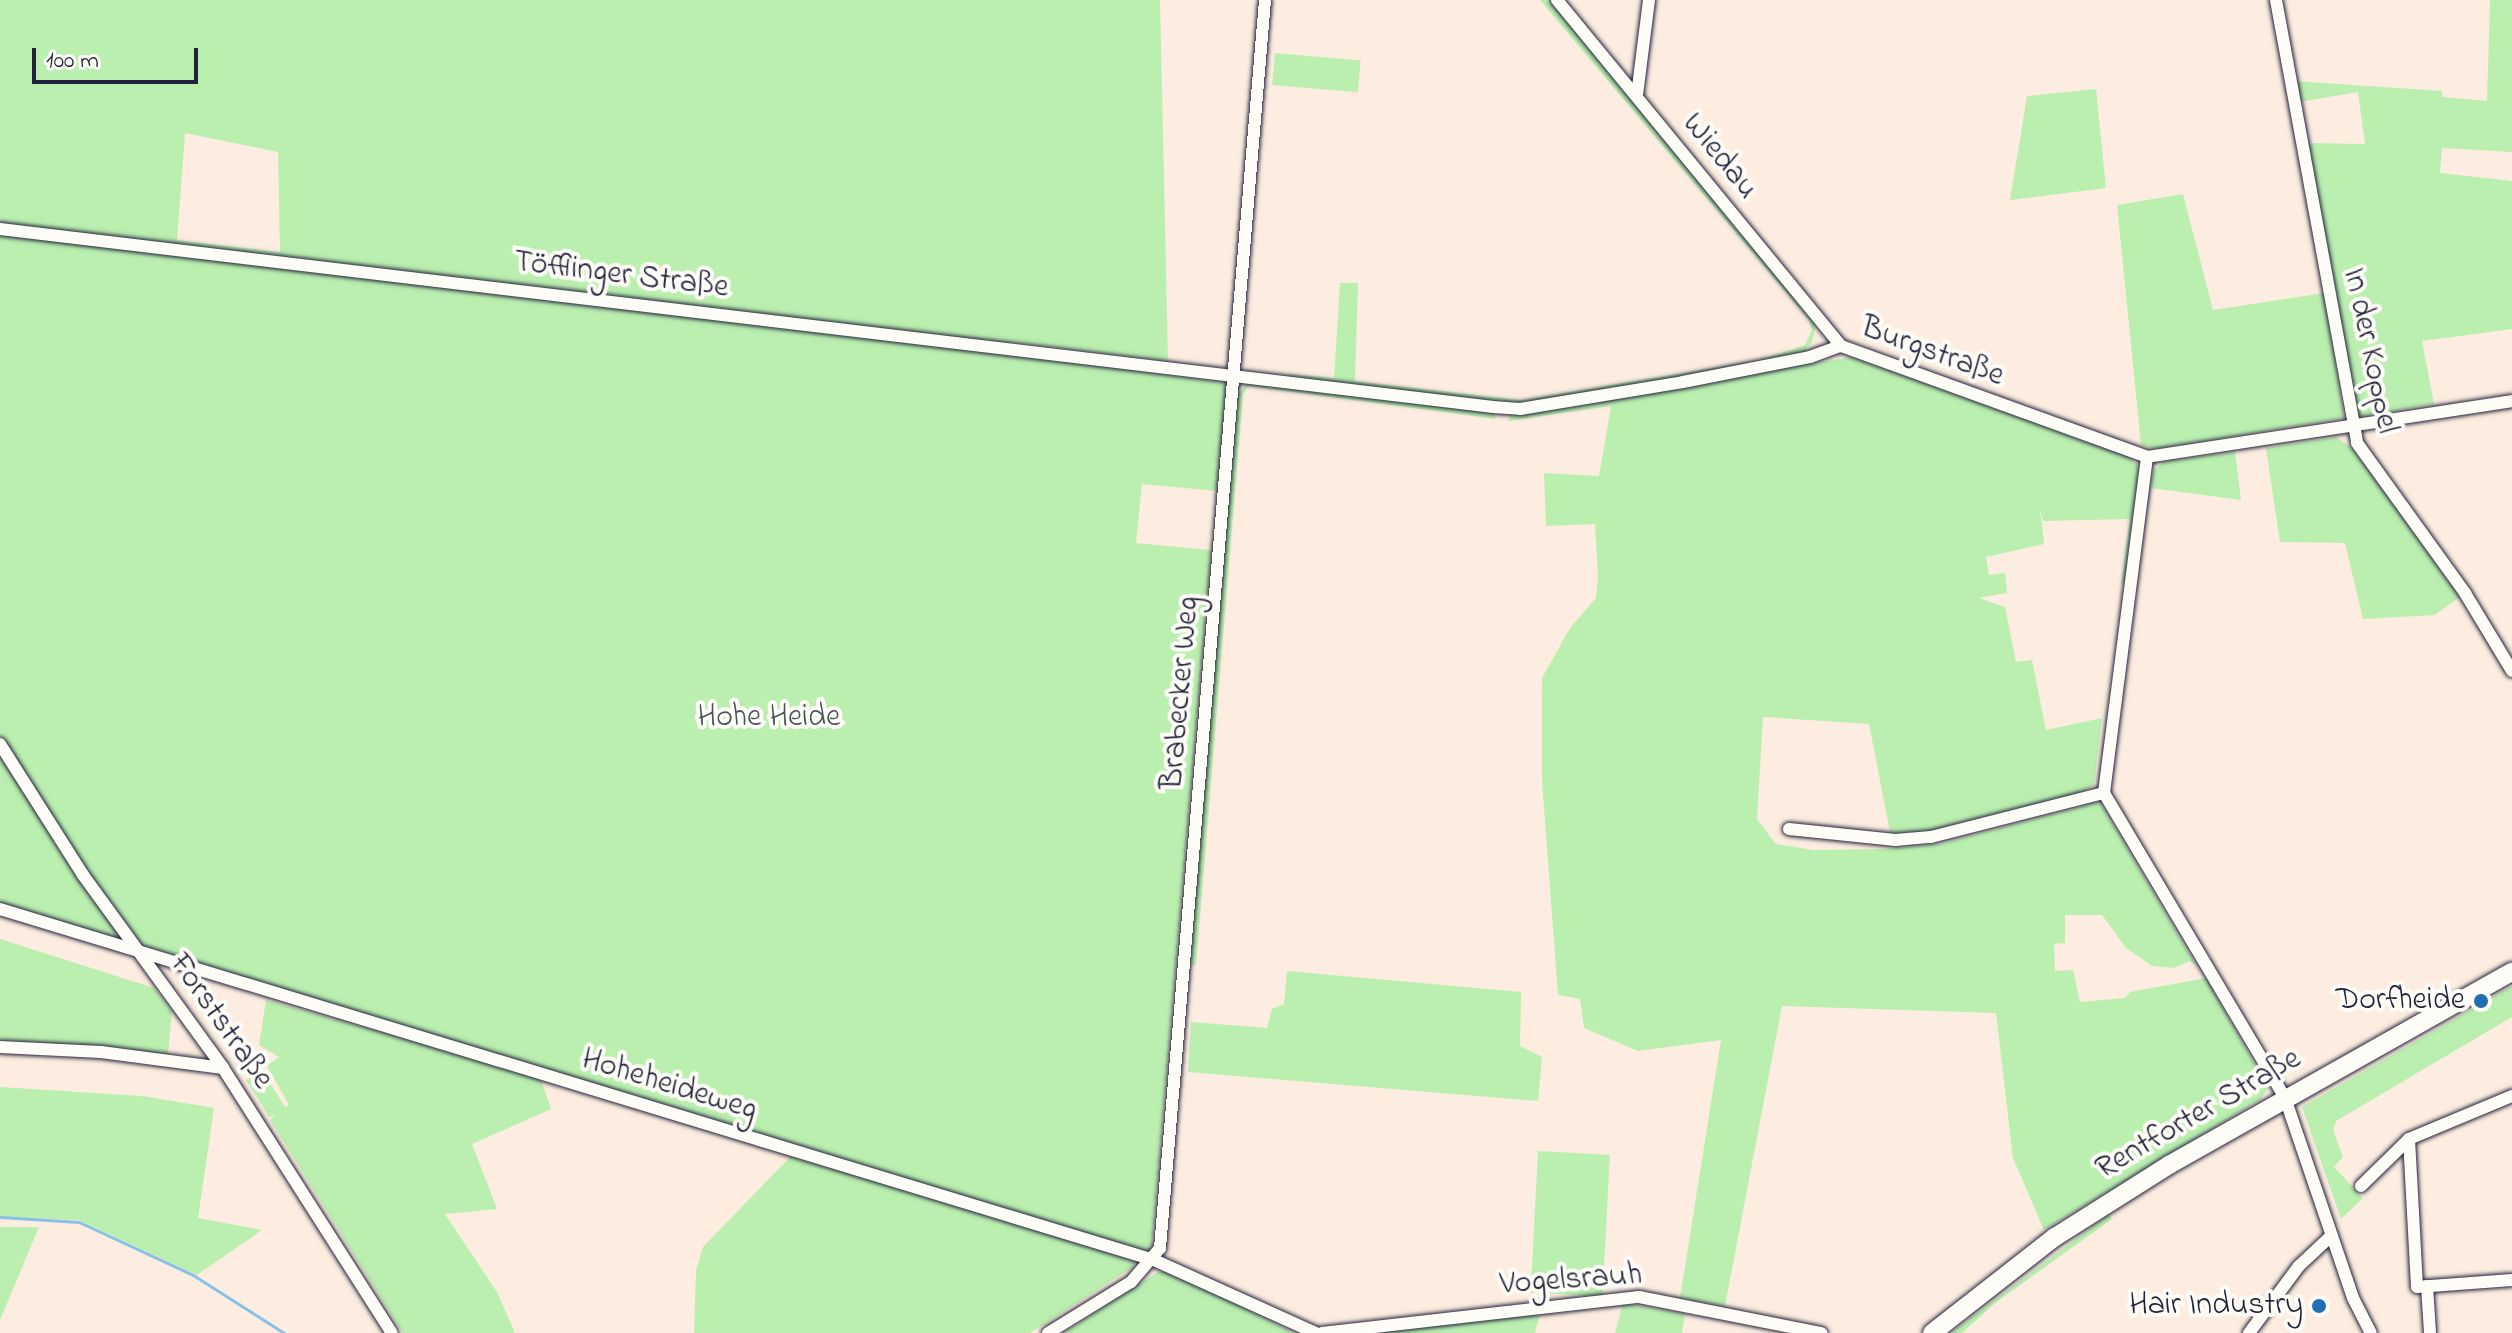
<!DOCTYPE html>
<html>
<head>
<meta charset="utf-8">
<style>
	body { margin:0 }
	#map { position:relative; width:2512px; height:1333px; overflow:hidden; background:#fcede0; font-family:"Indie Flower",sans-serif }
	div>[style] { position:absolute }
	[style*='--x'] { left:calc(var(--x)*1px); top:calc(var(--y)*1px); width:calc(var(--w)*1px); rotate:calc(var(--a)*1deg) }
	.green>* { inset:0; background:#baefb0; transform-origin:0 0 }
	.stream>* { height:3px; margin:-1.5px; padding:0 1.5px; transform-origin:1.5px; border-radius:1.5px; background:#89c0e7 }
	.roads { filter:drop-shadow(0 0 2px #22223b) drop-shadow(0 0 2px #22223b) }
	.minor>* { height:12px; margin:-6px; padding:0 6px; transform-origin:6px; border-radius:6px; background:#fdfcf7 }
	.secondary>* { height:18px; margin:-9px; padding:0 9px; transform-origin:9px; border-radius:9px; background:#fdfcf7 }
	.dots>* { width:22px; height:22px; translate:-50% -50%; box-sizing:border-box; border:4px solid #fdfcf7; border-radius:50% }
	span { translate:-50% -50%; white-space:nowrap; text-align:center; line-height:1.15; -webkit-text-stroke:8px #fdfcf7; paint-order:stroke }
	.street-label { font-size:32px; color:#22223b }
	.park-label { font-size:32px; color:#485558 }
	.poi-label { font-size:32px; color:#22223b }
	.right { translate:-100% -50%; text-align:right }
	.scale { position:absolute; left:32px; top:48px; width:166px; height:36px; box-sizing:border-box; border:4px solid #22223b; border-top:0; padding-left:10px; font-size:24px; line-height:28px; white-space:nowrap; color:#22223b; -webkit-text-stroke:6px #fdfcf7; paint-order:stroke }
</style>
</head>
<body>
<div id="map">
	<div class="green">
		<div style="clip-path:polygon(evenodd,0 0,1160px 0,1168px 361px,1011px 342px,1010px 353px,1227px 383px,1217px 491px,1142px 484px,1136px 543px,1211px 550px,1151px 1253px,0 909px,0 0,185px 133px,278px 152px,280px 252px,177px 240px,185px 133px)"></div>
		<div style="clip-path:polygon(1540px 0,1550px 0,1816px 323px,1812px 342px,1802px 354px,1764px 363px,1523px 405px,1290px 378px,1290px 374px,1334px 378px,1340px 283px,1358px 283px,1355px 381px,1521px 400px,1760px 360px,1805px 345px,1812px 330px,1809px 320px)"></div>
		<div style="clip-path:polygon(2490px 0,2512px 0,2512px 152px,2442px 148px,2440px 173px,2512px 181px,2512px 329px,2422px 341px,2434px 404px,2356px 417px,2306px 143px,2365px 144px,2358px 92px,2299px 102px,2294px 81px,2442px 91px,2442px 97px,2487px 101px)"></div>
		<div style="left:1275px;top:53px;width:86px;height:32px;rotate:5deg"></div>
		<div style="clip-path:polygon(2096px 89px,2106px 188px,2010px 200px,2027px 96px)"></div>
		<div style="clip-path:polygon(2183px 194px,2213px 310px,2324px 293px,2344px 418px,2155px 449px,2141px 445px,2117px 205px)"></div>
		<div style="clip-path:polygon(1852px 357px,2129px 457px,2142px 470px,2126px 582px,2121px 584px,2130px 519px,2043px 521px,2040px 508px,2044px 544px,1986px 557px,1989px 575px,2005px 573px,2007px 593px,1979px 598px,2005px 607px,2016px 662px,2032px 660px,2046px 730px,2102px 718px,2094px 785px,2070px 798px,1942px 830px,1896px 834px,1890px 832px,1869px 724px,1763px 717px,1757px 819px,1776px 844px,1813px 850px,1885px 849px,1940px 844px,2100px 802px,2197px 967px,2190px 961px,2173px 968px,2152px 966px,2126px 948px,2102px 915px,2065px 915px,2065px 943px,2054px 944px,2055px 971px,2073px 970px,2080px 1002px,2125px 998px,2130px 992px,2206px 978px,2268px 1088px,2261px 1099px,2044px 1230px,2013px 1158px,1996px 1013px,1782px 1006px,1725px 1306px,1680px 1298px,1721px 1040px,1638px 1051px,1584px 1028px,1580px 999px,1558px 995px,1542px 781px,1542px 678px,1570px 628px,1596px 598px,1598px 578px,1595px 524px,1546px 526px,1544px 473px,1599px 476px,1611px 406px,1508px 421px,1511px 414px)"></div>
		<div style="clip-path:polygon(1248px 383px,1493px 412px,1496px 419px,1248px 386px,1243px 395px,1196px 965px,1190px 964px,1237px 394px)"></div>
		<div style="clip-path:polygon(2336px 437px,2352px 448px,2461px 596px,2435px 615px,2363px 619px,2345px 543px,2280px 542px,2266px 448px)"></div>
		<div style="clip-path:polygon(2235px 452px,2241px 500px,2151px 488px,2153px 471px,2163px 462px)"></div>
		<div style="clip-path:polygon(0 939px,154px 988px,172px 1011px,168px 1054px,0 1042px)"></div>
		<div style="clip-path:polygon(1287px 971px,1521px 992px,1520px 1046px,1542px 1057px,1538px 1101px,1188px 1072px,1191px 1022px,1267px 1028px,1272px 1009px,1284px 1004px)"></div>
		<div style="clip-path:polygon(2512px 986px,2512px 1017px,2336px 1121px,2333px 1130px,2343px 1157px,2334px 1167px,2363px 1198px,2341px 1219px,2302px 1107px)"></div>
		<div style="clip-path:polygon(266px 1000px,540px 1077px,551px 1109px,472px 1144px,497px 1209px,445px 1214px,497px 1292px,515px 1333px,403px 1333px,270px 1120px,275px 1115px,269px 1117px,246px 1080px,262px 1070px,285px 1107px,289px 1105px,267px 1066px,279px 1057px,259px 1045px)"></div>
		<div style="clip-path:polygon(0 1087px,142px 1096px,214px 1108px,198px 1218px,262px 1230px,197px 1275px,78px 1220px,0 1217px)"></div>
		<div style="left:1538px;top:1151px;width:72px;height:142px;rotate:3deg"></div>
		<div style="clip-path:polygon(792px 1155px,1135px 1261px,1133px 1267px,1030px 1333px,694px 1333px,696px 1271px,703px 1247px)"></div>
		<div style="clip-path:polygon(2109px 1214px,2112px 1219px,1995px 1303px,1962px 1333px,1951px 1333px)"></div>
		<div style="clip-path:polygon(0 1227px,39px 1227px,0 1320px)"></div>
		<div style="clip-path:polygon(1158px 1272px,1170px 1272px,1294px 1333px,1064px 1333px)"></div>
		<div style="clip-path:polygon(1623px 1303px,1685px 1314px,1682px 1333px,1615px 1333px)"></div>
		<div style="clip-path:polygon(1540px 1312px,1535px 1333px,1350px 1333px)"></div>
	</div>
	<div class="stream">
		<div style="--x:0;--y:1217;--w:79;--a:3.6"></div>
		<div style="--x:79;--y:1222;--w:126;--a:24.9"></div>
		<div style="--x:193;--y:1275;--w:108;--a:32.5"></div>
	</div>
	<div class="roads">
		<div class="minor">
			<div style="--x:1557;--y:0;--w:448;--a:50.6"></div>
			<div style="--x:2276;--y:0;--w:450;--a:79.6"></div>
			<div style="--x:2357;--y:443;--w:185;--a:54.2"></div>
			<div style="--x:2465;--y:593;--w:91;--a:58.9"></div>
			<div style="--x:1637;--y:95;--w:96;--a:-82.8"></div>
			<div style="--x:0;--y:229;--w:1504;--a:6.8"></div>
			<div style="--x:1493;--y:407;--w:27;--a:4"></div>
			<div style="--x:1520;--y:409;--w:165;--a:-9.4"></div>
			<div style="--x:1683;--y:382;--w:129;--a:-11.1"></div>
			<div style="--x:1810;--y:357;--w:33;--a:-20"></div>
			<div style="--x:1841;--y:346;--w:326;--a:19.9"></div>
			<div style="--x:2147;--y:457;--w:369;--a:-8.7"></div>
			<div style="--x:2147;--y:457;--w:339;--a:97.3"></div>
			<div style="--x:2104;--y:793;--w:355;--a:59.3"></div>
			<div style="--x:2285;--y:1098;--w:211;--a:71.2"></div>
			<div style="--x:2353;--y:1298;--w:39;--a:63"></div>
			<div style="--x:0;--y:744;--w:155;--a:57.6"></div>
			<div style="--x:83;--y:875;--w:238;--a:54"></div>
			<div style="--x:223;--y:1068;--w:314;--a:57.5"></div>
			<div style="--x:1789;--y:829;--w:107;--a:5.9"></div>
			<div style="--x:1895;--y:840;--w:36;--a:-5"></div>
			<div style="--x:1931;--y:837;--w:179;--a:-14.3"></div>
			<div style="--x:0;--y:909;--w:1206;--a:16.92"></div>
			<div style="--x:1154;--y:1260;--w:178;--a:24.3"></div>
			<div style="--x:0;--y:1047;--w:101;--a:2.8"></div>
			<div style="--x:101;--y:1052;--w:123;--a:7.5"></div>
			<div style="--x:2409;--y:1139;--w:148;--a:86.9"></div>
			<div style="--x:2417;--y:1287;--w:95;--a:-4.2"></div>
			<div style="--x:2361;--y:1186;--w:67;--a:-44.4"></div>
			<div style="--x:2409;--y:1139;--w:112;--a:-22.7"></div>
			<div style="--x:2427;--y:1286;--w:47;--a:86.3"></div>
			<div style="--x:1048;--y:1333;--w:97;--a:-31.6"></div>
			<div style="--x:1131;--y:1282;--w:45;--a:-49.5"></div>
			<div style="--x:1160;--y:1248;--w:1252;--a:-85.19"></div>
			<div style="--x:1322;--y:1333;--w:319;--a:-6.5"></div>
			<div style="--x:1639;--y:1297;--w:186;--a:11.2"></div>
			<div style="--x:2249;--y:1333;--w:84;--a:-53.3"></div>
			<div style="--x:2299;--y:1266;--w:44;--a:-43.2"></div>
		</div>
		<div class="secondary">
			<div style="--x:1932;--y:1333;--w:156;--a:-38"></div>
			<div style="--x:2055;--y:1237;--w:135;--a:-32.3"></div>
			<div style="--x:2169;--y:1165;--w:394;--a:-29.4"></div>
		</div>
	</div>
	<div class="dots">
		<div style="left:2481px;top:1001px;background:#1f6fb2"></div>
		<div style="left:2319px;top:1306px;background:#1f6fb2"></div>
	</div>
	<div class="street-label">
		<span style="left:1719px;top:157px;rotate:51deg">Wiedau</span>
		<span style="left:621px;top:276px;rotate:7deg">Töfflinger Straße</span>
		<span style="left:2369px;top:351px;rotate:78deg">In der Koppel</span>
		<span style="left:1932px;top:353px;rotate:20deg">Burgstraße</span>
		<span style="left:1182px;top:693px;rotate:-85deg">Brabecker Weg</span>
		<span style="left:220px;top:1022px;rotate:55deg">Forststraße</span>
		<span style="left:669px;top:1086px;rotate:17deg">Hoheheideweg</span>
		<span style="left:2199px;top:1115px;rotate:-30deg">Rentforter Straße</span>
		<span style="left:1571px;top:1281px;rotate:-4deg">Vogelsrauh</span>
	</div>
	<div class="park-label">
		<span style="left:769px;top:718px">Hohe Heide</span>
	</div>
	<div class="poi-label">
		<span class="right" style="left:2465px;top:1001px">Dorfheide</span>
		<span class="right" style="left:2303px;top:1306px">Hair Industry</span>
	</div>
	<div class="scale">100 m</div>
</div>
</body>
</html>
